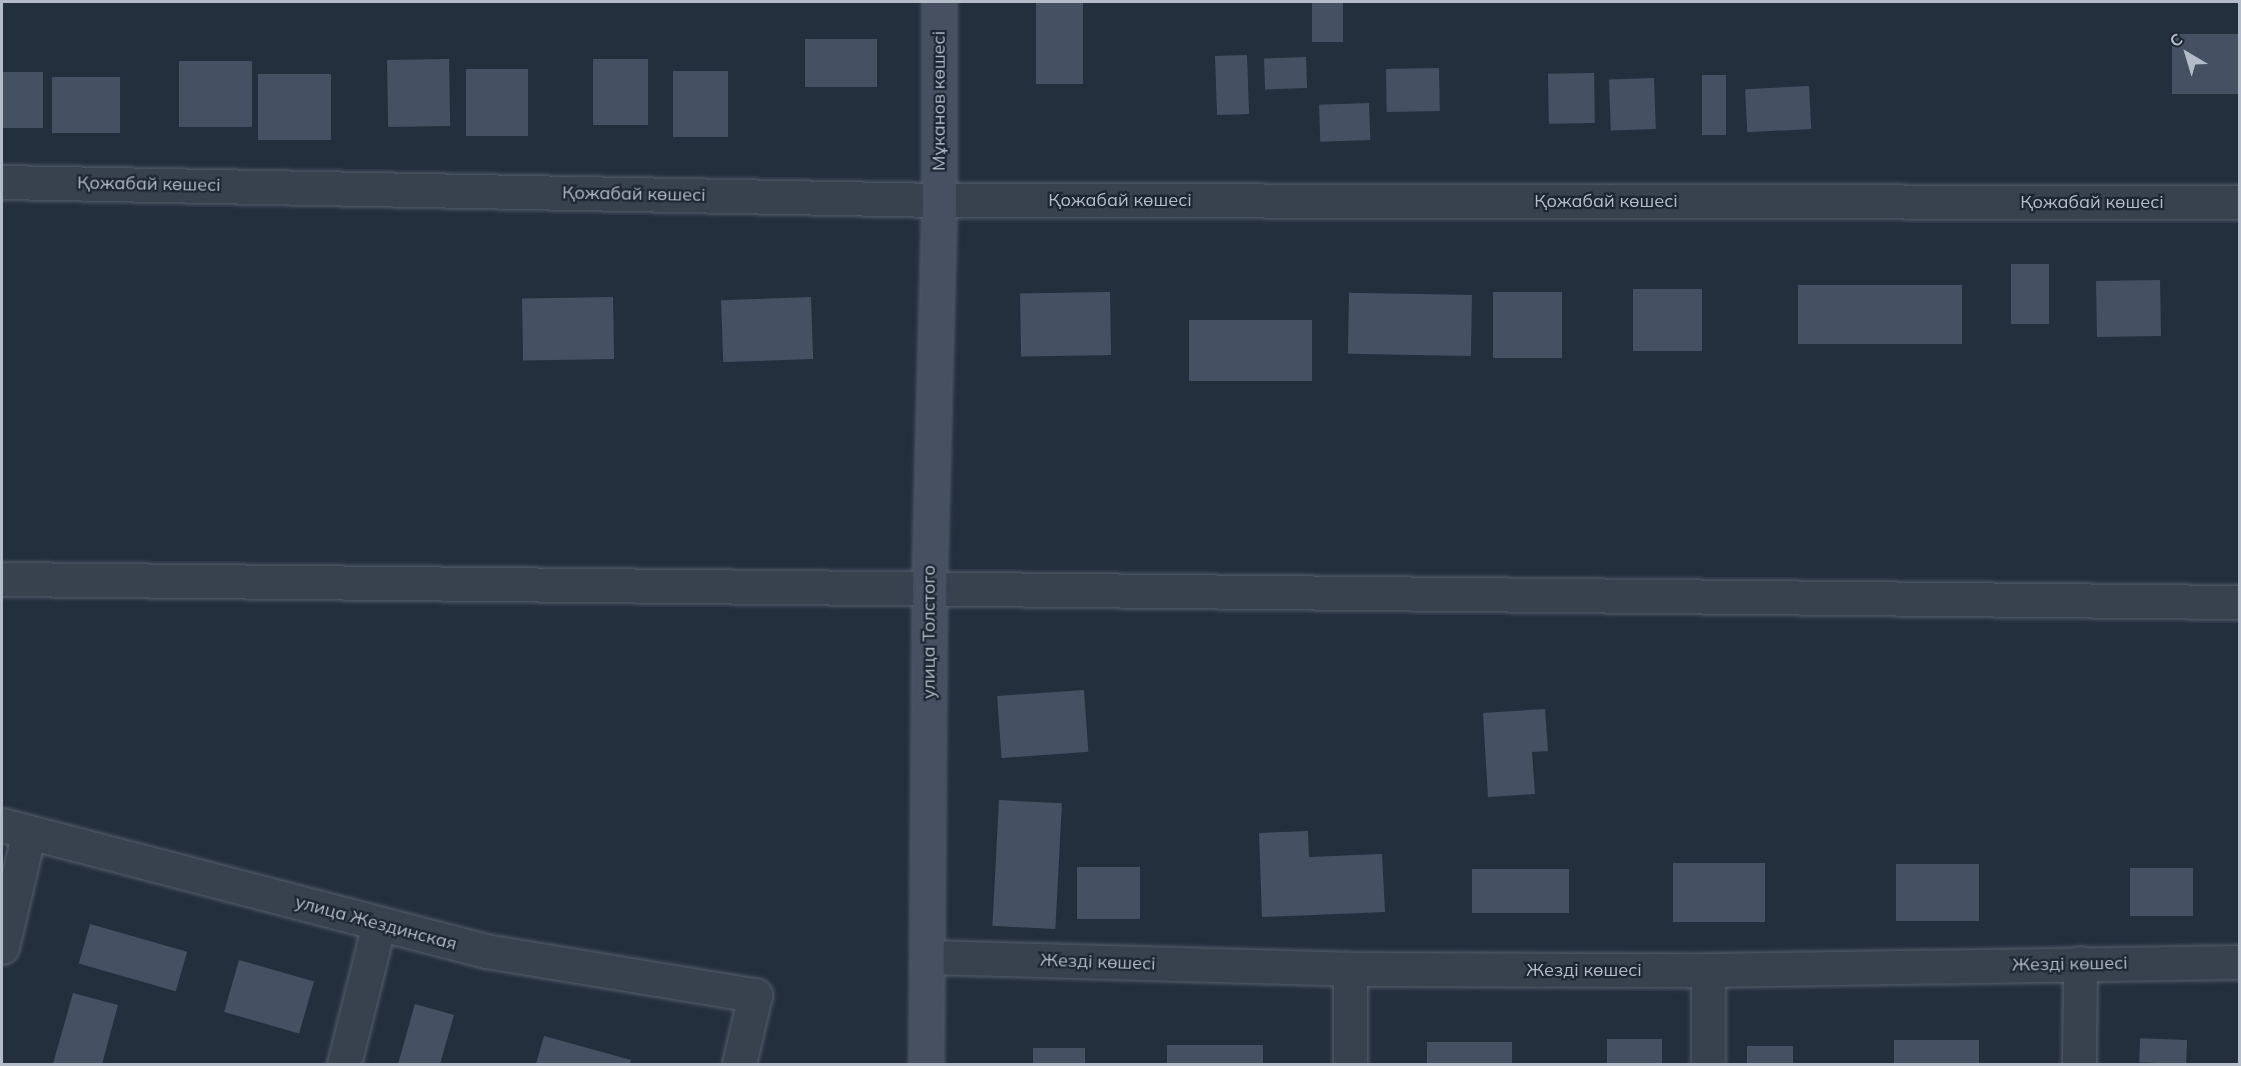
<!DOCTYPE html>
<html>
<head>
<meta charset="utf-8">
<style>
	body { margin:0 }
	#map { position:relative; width:2241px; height:1066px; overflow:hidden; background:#242f3e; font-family:Mulish,sans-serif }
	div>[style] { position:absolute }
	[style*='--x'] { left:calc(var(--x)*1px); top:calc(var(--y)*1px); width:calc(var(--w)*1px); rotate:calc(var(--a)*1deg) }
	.building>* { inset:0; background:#455162; transform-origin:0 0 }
	.roads { filter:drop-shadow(0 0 2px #565f6c) drop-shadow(0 0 2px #565f6c) }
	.street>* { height:33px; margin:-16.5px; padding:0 16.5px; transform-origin:16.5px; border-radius:16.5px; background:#38414e }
	.secondary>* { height:33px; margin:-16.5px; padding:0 16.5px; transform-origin:16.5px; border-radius:16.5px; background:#465061 }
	span { translate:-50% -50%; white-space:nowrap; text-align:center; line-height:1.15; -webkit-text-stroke:4.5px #1d2633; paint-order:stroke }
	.street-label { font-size:18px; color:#b4bcc9 }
	.frame { position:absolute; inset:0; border:3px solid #b4bcc9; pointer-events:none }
	.north { position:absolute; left:2157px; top:24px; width:60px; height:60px; -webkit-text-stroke:4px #1d2633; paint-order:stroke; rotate:322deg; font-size:16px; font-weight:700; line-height:24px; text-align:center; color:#b4bcc9 }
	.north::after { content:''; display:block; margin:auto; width:21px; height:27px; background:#b4bcc9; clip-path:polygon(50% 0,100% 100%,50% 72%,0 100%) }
</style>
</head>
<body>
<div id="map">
	<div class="building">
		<div style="left:1036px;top:2px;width:47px;height:82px"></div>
		<div style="left:1312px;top:2px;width:31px;height:40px"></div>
		<div style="left:2240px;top:34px;width:60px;height:68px;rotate:90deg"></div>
		<div style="left:805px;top:39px;width:72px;height:48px"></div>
		<div style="left:1247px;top:55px;width:59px;height:32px;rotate:88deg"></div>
		<div style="left:1306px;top:57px;width:31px;height:42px;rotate:88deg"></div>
		<div style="left:449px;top:59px;width:67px;height:62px;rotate:89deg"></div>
		<div style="left:593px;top:59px;width:55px;height:66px"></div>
		<div style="left:179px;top:61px;width:73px;height:66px"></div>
		<div style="left:1439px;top:68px;width:43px;height:53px;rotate:89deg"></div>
		<div style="left:466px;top:69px;width:62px;height:67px"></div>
		<div style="left:673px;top:71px;width:55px;height:66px"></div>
		<div style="left:2px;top:72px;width:41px;height:56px"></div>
		<div style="left:1594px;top:73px;width:50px;height:46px;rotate:89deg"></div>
		<div style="left:258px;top:74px;width:73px;height:66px"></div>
		<div style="left:1702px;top:75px;width:24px;height:60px"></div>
		<div style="left:52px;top:77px;width:68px;height:56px"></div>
		<div style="left:1654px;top:78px;width:51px;height:45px;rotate:88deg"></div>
		<div style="left:1809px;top:86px;width:43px;height:64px;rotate:87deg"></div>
		<div style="left:1369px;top:103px;width:37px;height:50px;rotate:88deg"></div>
		<div style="left:2011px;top:264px;width:38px;height:60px"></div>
		<div style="left:2160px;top:280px;width:56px;height:64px;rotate:89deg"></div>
		<div style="left:1962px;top:285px;width:59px;height:164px;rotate:90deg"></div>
		<div style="left:1702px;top:289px;width:62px;height:69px;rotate:90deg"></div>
		<div style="left:1110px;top:292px;width:63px;height:90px;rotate:89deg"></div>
		<div style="left:1493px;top:292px;width:69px;height:66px"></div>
		<div style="left:1472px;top:295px;width:61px;height:123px;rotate:91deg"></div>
		<div style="left:613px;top:297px;width:62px;height:91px;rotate:89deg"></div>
		<div style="left:811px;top:297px;width:62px;height:90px;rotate:88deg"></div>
		<div style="left:1312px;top:320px;width:61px;height:123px;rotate:90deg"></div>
		<div style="left:1084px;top:690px;width:62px;height:87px;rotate:86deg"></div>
		<div style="clip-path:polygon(1545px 709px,1548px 751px,1532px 752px,1535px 794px,1488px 797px,1483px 713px)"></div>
		<div style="left:999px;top:800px;width:63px;height:126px;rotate:3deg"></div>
		<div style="clip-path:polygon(1308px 831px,1309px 857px,1382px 854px,1385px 912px,1262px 917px,1259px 833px)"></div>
		<div style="left:1673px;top:863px;width:92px;height:59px"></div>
		<div style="left:1896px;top:864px;width:83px;height:57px"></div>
		<div style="left:1077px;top:867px;width:63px;height:52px"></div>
		<div style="left:2130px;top:868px;width:63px;height:48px"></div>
		<div style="left:1472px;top:869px;width:97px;height:44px"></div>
		<div style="left:90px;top:924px;width:101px;height:41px;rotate:16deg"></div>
		<div style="left:239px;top:960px;width:78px;height:54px;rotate:16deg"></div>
		<div style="clip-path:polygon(73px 993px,118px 1005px,102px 1064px,53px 1064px)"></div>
		<div style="clip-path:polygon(415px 1004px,454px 1015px,440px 1064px,398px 1064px)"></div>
		<div style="clip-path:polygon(544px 1036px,631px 1060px,630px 1064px,536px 1064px)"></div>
		<div style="left:1607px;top:1039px;width:55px;height:25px"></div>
		<div style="left:1894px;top:1040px;width:85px;height:24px"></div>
		<div style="left:2187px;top:1040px;width:24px;height:47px;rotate:92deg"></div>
		<div style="left:1512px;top:1042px;width:22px;height:85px;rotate:90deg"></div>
		<div style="left:1167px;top:1045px;width:96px;height:19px"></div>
		<div style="left:1747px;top:1046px;width:46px;height:18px"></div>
		<div style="left:1033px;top:1048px;width:52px;height:16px"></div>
	</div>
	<div class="roads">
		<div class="street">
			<div style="--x:2;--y:182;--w:937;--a:1.1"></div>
			<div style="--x:939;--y:200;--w:1301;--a:0.09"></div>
			<div style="--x:2;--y:579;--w:2238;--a:0.59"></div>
			<div style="--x:2;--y:825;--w:499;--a:14.6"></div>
			<div style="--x:485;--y:951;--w:274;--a:9.3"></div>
			<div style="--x:755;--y:995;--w:71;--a:103.1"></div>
			<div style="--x:2;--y:947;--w:118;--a:-76.8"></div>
			<div style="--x:929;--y:957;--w:421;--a:1.6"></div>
			<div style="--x:1350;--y:969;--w:358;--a:0.2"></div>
			<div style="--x:1708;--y:970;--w:532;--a:-0.86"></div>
			<div style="--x:344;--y:1064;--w:144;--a:-76"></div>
			<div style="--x:1350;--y:1064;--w:95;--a:-90"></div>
			<div style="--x:1708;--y:1064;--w:94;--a:-90"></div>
			<div style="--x:2079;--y:1064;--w:101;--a:-89.4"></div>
		</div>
		<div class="secondary">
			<div style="--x:926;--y:1064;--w:476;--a:-89.6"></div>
			<div style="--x:929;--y:588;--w:388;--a:-88.5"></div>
			<div style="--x:939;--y:200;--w:198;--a:-90"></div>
		</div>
	</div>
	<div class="street-label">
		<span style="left:939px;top:101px;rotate:-90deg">Мұканов көшесі</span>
		<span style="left:149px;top:184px;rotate:1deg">Қожабай көшесі</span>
		<span style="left:634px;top:194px;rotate:1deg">Қожабай көшесі</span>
		<span style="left:1120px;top:200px">Қожабай көшесі</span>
		<span style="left:1606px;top:201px">Қожабай көшесі</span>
		<span style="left:2092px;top:202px">Қожабай көшесі</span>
		<span style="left:929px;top:632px;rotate:-90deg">улица Толстого</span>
		<span style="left:376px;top:923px;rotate:15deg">улица Жездинская</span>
		<span style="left:1098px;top:962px;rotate:2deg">Жезді көшесі</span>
		<span style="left:2070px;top:964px;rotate:-1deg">Жезді көшесі</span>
		<span style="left:1584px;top:970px">Жезді көшесі</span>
	</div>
	<div class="frame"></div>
	<div class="north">С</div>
</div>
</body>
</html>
